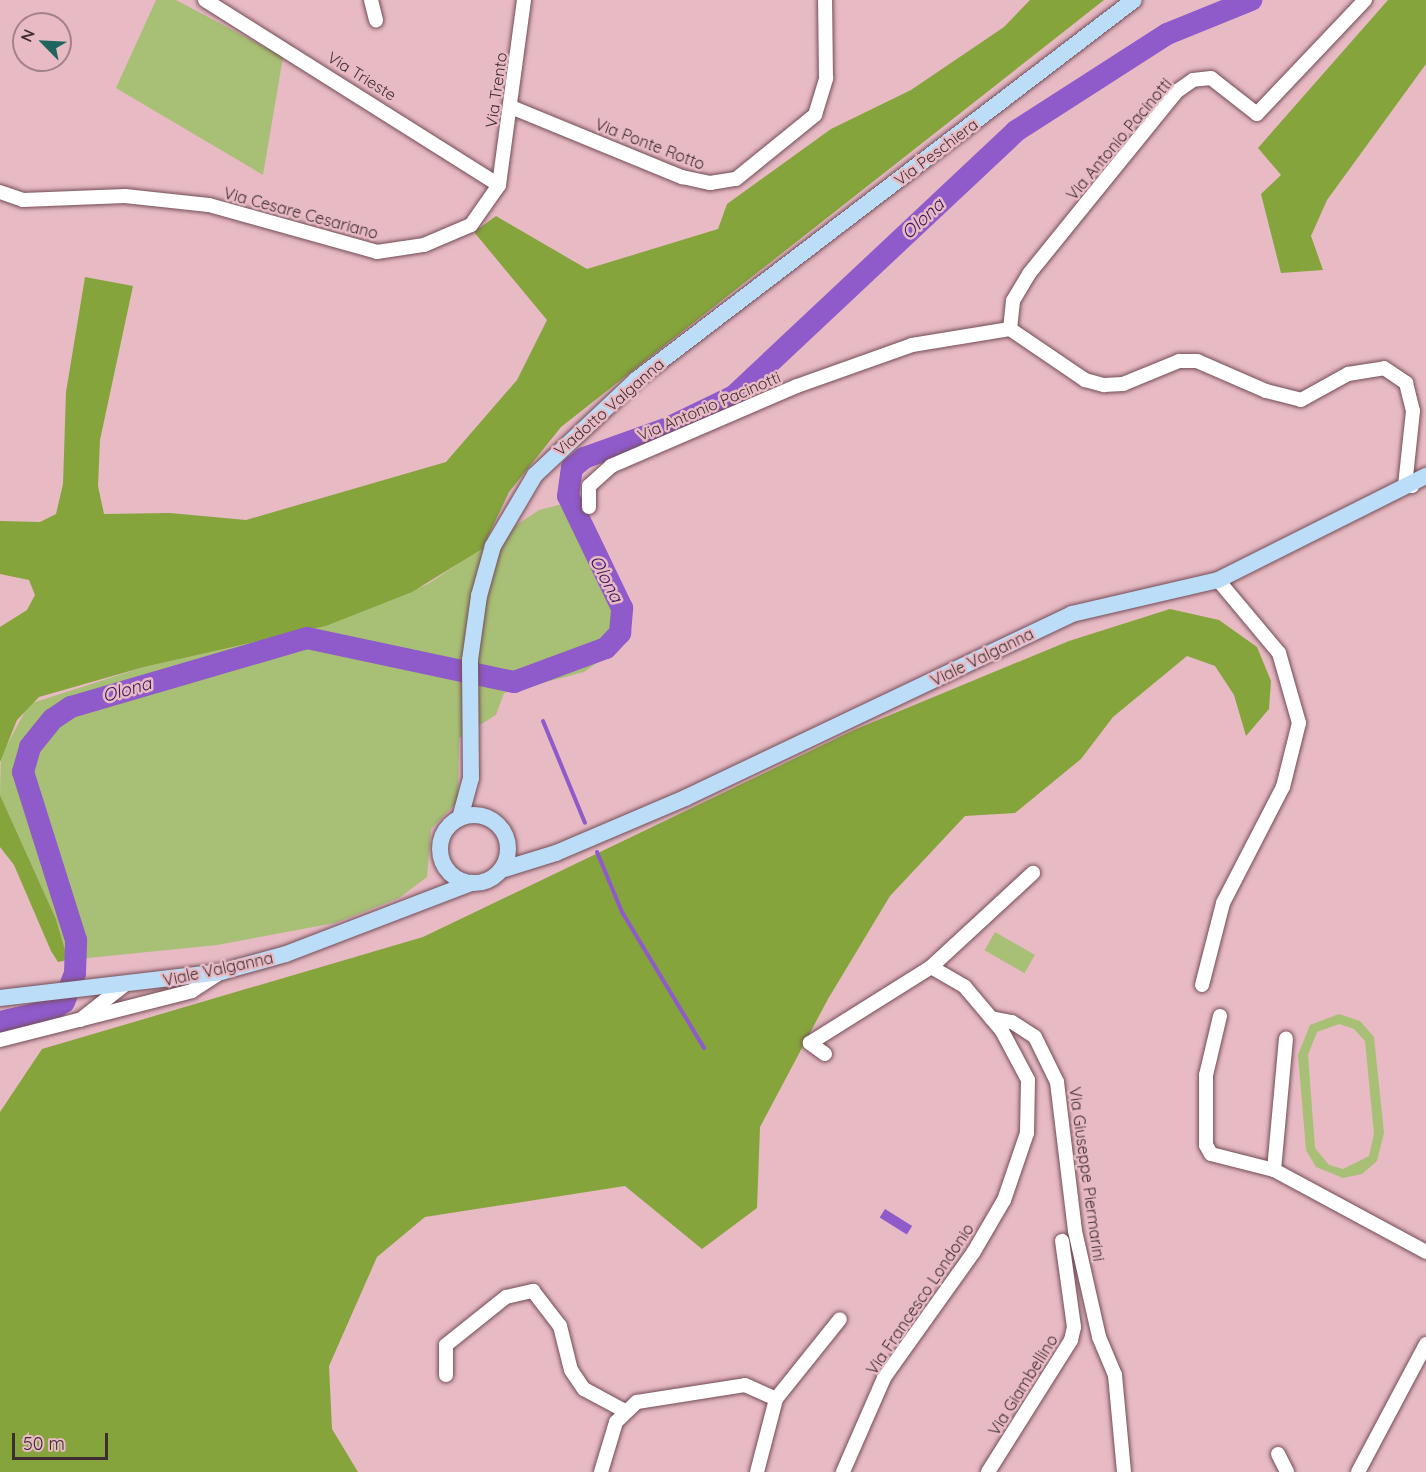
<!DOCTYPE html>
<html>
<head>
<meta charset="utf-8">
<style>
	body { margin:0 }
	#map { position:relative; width:1426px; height:1472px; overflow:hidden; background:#e7bac4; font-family:Quicksand,sans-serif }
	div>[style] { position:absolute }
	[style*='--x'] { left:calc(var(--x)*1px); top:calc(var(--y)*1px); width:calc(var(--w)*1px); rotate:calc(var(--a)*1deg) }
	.green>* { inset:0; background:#a8c075; transform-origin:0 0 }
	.forest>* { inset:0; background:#86a43c }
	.water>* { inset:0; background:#8f5ac9; transform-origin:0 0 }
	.stream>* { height:4px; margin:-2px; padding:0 2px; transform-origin:2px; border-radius:2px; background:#8f5ac9 }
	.river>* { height:22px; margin:-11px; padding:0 11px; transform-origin:11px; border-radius:11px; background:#8f5ac9 }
	.roads { filter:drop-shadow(0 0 2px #734d56) drop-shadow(0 0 2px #734d56) }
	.minor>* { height:14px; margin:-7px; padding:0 7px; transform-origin:7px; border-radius:7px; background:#fff }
	.major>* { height:16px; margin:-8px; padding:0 8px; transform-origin:8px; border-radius:8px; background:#bcddf7 }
	.major>.ring { margin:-8px; padding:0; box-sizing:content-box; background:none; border:16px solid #bcddf7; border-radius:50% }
	span { translate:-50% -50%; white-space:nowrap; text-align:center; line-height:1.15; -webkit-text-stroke:5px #e7bac4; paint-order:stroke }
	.street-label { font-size:16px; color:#3f2d31 }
	.water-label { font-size:18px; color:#38135a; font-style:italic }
	.north { position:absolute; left:12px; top:12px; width:60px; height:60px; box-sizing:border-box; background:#e7bac4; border:2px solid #a48289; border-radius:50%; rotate:294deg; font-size:16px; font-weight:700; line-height:24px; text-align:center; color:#3f2d31 }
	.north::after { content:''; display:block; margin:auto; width:21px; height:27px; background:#1d665e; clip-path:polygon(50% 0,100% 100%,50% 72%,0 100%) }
	.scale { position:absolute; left:12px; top:1433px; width:96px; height:27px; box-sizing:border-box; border:3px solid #3f2d31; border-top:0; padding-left:8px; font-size:18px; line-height:21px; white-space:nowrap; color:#3f2d31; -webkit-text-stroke:4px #e7bac4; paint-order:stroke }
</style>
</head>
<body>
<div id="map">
	<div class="green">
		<div style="clip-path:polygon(156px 0,176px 0,283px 57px,263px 175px,116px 88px)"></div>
		<div style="clip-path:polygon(582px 499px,621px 593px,628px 641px,584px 672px,504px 693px,496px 715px,459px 738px,458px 801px,431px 829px,427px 877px,399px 898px,335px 923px,217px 945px,68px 960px,56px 919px,0 795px,1px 756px,29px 704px,144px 667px,326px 626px,428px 584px,539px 510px)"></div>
		<div style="left:995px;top:932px;width:46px;height:21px;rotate:30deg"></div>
		<div style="clip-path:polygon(evenodd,1339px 1014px,1360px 1021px,1374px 1037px,1384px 1133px,1377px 1161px,1362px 1174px,1343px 1178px,1316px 1167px,1306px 1150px,1298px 1055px,1310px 1025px,1339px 1014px,1339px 1024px,1354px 1029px,1365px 1041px,1374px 1134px,1369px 1156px,1343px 1169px,1329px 1165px,1315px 1148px,1308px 1055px,1317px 1032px,1339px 1024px)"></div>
	</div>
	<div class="forest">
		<div style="clip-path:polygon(1030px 0,1104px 0,561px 427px,509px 492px,482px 549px,412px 592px,326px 626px,144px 667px,39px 697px,17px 720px,0 762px,0 627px,27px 610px,35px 595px,29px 580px,0 574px,0 521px,40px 522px,56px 514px,63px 484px,66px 392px,85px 277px,133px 286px,100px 440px,98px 486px,104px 514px,170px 513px,246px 520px,446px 462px,517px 380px,547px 320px,474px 232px,496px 216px,587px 269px,718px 229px,727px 204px,831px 129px,911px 90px,1004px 27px)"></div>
		<div style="clip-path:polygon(1388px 0,1426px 0,1426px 64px,1327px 200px,1311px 236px,1323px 270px,1281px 273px,1261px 194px,1281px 175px,1258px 148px)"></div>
		<div style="clip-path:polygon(1170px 609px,1219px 620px,1257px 647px,1271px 681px,1269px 709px,1246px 736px,1234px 695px,1215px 666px,1187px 656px,1113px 717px,1081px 759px,1015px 813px,965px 816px,890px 896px,828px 999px,760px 1127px,757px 1208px,702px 1249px,625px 1186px,425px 1217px,377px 1257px,329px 1366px,332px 1429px,358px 1472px,0 1472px,0 1112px,42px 1049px,423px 937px,854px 730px,1069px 641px)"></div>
		<div style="clip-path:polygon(0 795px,56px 919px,68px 960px,58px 962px,51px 951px,14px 865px,0 847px)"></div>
	</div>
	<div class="water">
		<div style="left:885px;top:1209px;width:32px;height:10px;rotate:32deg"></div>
	</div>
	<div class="stream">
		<div style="--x:543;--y:721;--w:110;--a:67.6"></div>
		<div style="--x:597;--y:852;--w:65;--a:67.4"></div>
		<div style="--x:622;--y:912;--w:159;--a:58.9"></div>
	</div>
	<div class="river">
		<div style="--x:0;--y:1022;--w:53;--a:-13"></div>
		<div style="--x:52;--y:1010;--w:14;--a:-34"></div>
		<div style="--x:64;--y:1002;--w:31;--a:-69"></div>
		<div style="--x:75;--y:973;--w:33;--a:-88"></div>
		<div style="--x:76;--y:940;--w:176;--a:-107.5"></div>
		<div style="--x:23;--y:772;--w:26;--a:-74"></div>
		<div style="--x:30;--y:747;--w:36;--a:-51"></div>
		<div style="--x:53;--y:719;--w:22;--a:-34"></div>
		<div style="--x:71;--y:707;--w:246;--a:-16.3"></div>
		<div style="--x:307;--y:638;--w:212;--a:12"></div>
		<div style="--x:514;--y:682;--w:98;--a:-20.3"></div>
		<div style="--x:606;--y:648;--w:21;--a:-47"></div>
		<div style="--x:620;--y:633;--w:25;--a:-85"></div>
		<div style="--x:622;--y:608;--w:124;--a:-115.7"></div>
		<div style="--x:568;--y:496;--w:28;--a:-82"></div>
		<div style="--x:572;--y:468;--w:16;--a:-40"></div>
		<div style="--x:584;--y:458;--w:89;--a:-19.7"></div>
		<div style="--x:668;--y:428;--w:73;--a:-25.9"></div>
		<div style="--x:734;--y:396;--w:387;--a:-43.2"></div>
		<div style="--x:1016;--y:131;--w:179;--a:-32.7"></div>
		<div style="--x:1167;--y:34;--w:91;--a:-22"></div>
	</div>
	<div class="roads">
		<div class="minor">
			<div style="--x:205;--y:0;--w:347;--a:32.2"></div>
			<div style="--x:371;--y:0;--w:21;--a:76"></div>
			<div style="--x:1365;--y:0;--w:157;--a:133.5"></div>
			<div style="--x:1257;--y:114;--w:58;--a:-142"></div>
			<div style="--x:1211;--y:78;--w:18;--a:174"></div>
			<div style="--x:1193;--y:80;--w:19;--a:145"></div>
			<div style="--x:1177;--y:91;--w:235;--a:129"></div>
			<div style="--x:1029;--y:274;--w:31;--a:121"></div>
			<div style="--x:1013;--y:301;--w:28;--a:96"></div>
			<div style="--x:1010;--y:329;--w:91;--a:34.2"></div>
			<div style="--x:1085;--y:380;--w:20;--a:15"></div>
			<div style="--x:1104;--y:385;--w:19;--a:-3"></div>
			<div style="--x:1123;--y:384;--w:61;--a:-22.3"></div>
			<div style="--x:1179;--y:361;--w:18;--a:0"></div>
			<div style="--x:1197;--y:361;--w:75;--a:23.5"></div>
			<div style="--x:1266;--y:391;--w:36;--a:14"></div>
			<div style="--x:1301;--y:400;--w:54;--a:-29"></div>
			<div style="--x:1348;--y:374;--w:36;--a:-9"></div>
			<div style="--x:1384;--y:368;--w:27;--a:34"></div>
			<div style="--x:1406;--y:383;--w:29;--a:76"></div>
			<div style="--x:1413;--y:411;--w:75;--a:96.1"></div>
			<div style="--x:1405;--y:486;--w:7;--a:0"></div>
			<div style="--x:511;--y:107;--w:185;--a:22.3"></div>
			<div style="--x:682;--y:177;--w:29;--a:12"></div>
			<div style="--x:710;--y:183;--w:26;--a:-9"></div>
			<div style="--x:736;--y:179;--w:102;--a:-39"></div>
			<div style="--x:815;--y:115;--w:39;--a:-73"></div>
			<div style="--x:826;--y:78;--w:78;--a:-90.7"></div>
			<div style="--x:0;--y:192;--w:24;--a:19"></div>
			<div style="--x:23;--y:200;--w:102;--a:-2.2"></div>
			<div style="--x:125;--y:196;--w:84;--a:6.1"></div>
			<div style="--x:209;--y:205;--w:174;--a:15.6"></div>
			<div style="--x:377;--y:252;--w:48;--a:-8.5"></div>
			<div style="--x:424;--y:245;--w:51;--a:-23.1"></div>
			<div style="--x:471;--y:225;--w:49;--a:-55"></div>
			<div style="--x:499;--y:185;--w:187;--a:-82.3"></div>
			<div style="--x:589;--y:507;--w:21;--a:-90"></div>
			<div style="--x:589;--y:486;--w:30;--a:-42"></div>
			<div style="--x:611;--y:466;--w:202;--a:-23.3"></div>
			<div style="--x:797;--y:386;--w:122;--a:-19.6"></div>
			<div style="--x:912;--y:345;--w:99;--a:-9.3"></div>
			<div style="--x:931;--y:967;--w:139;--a:-42.7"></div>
			<div style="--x:1202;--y:985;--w:85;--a:-75.6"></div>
			<div style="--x:1223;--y:903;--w:131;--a:-62.7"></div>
			<div style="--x:1283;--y:787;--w:66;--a:-76"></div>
			<div style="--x:1299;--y:723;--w:73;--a:-105.9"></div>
			<div style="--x:1279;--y:653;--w:95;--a:-129.9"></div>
			<div style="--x:1220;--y:1016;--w:61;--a:103.3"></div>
			<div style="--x:1206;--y:1075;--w:70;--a:90"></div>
			<div style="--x:1206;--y:1145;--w:10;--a:61"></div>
			<div style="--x:1211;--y:1154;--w:65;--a:14.3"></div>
			<div style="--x:1274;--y:1170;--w:173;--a:28.3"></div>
			<div style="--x:991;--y:1018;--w:21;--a:11"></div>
			<div style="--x:1012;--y:1022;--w:27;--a:33"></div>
			<div style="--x:1035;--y:1037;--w:50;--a:63.9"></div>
			<div style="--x:1057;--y:1082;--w:150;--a:83.1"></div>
			<div style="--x:1075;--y:1231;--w:109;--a:77.2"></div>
			<div style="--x:1099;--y:1337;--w:41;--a:67.2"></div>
			<div style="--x:1115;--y:1375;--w:97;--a:84.7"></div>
			<div style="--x:80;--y:1020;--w:55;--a:-38.3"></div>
			<div style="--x:0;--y:1040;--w:198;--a:-14.3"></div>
			<div style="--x:192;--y:991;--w:35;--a:-33"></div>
			<div style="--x:825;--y:1054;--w:19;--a:-144"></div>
			<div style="--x:810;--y:1043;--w:143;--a:-32.1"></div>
			<div style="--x:931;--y:967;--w:39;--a:30"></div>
			<div style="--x:965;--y:987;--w:57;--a:49.9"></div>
			<div style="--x:1002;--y:1031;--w:55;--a:62"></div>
			<div style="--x:1028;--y:1080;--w:53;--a:91.1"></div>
			<div style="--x:1027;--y:1133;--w:71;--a:108.9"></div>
			<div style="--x:1004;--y:1200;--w:61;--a:120.3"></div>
			<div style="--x:973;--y:1253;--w:153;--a:125.5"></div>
			<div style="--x:884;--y:1378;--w:103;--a:113.6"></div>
			<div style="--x:1274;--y:1170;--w:132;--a:-84.8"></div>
			<div style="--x:446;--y:1375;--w:30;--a:-90"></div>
			<div style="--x:446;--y:1345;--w:77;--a:-38.7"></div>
			<div style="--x:506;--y:1297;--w:28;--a:-13"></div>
			<div style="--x:533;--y:1291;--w:44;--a:52.4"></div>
			<div style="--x:560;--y:1326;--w:45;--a:76"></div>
			<div style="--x:571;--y:1370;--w:23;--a:56"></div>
			<div style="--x:584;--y:1389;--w:44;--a:28.3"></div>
			<div style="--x:1278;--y:1454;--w:20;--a:63"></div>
			<div style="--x:601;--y:1472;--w:52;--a:-73.3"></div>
			<div style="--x:616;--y:1422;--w:29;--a:-44"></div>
			<div style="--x:637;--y:1402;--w:109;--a:-8.9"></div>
			<div style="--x:745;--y:1385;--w:34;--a:24"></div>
			<div style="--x:757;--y:1472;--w:75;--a:-75.4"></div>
			<div style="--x:776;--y:1399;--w:102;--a:-51.3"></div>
			<div style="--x:988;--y:1472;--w:156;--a:-57.8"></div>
			<div style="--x:1071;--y:1340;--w:13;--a:-77"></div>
			<div style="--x:1074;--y:1327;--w:87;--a:-97.9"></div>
			<div style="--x:1358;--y:1472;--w:145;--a:-62"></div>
		</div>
		<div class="major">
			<div class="ring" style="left:440px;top:815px;width:52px;height:52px"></div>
			<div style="--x:460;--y:818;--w:41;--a:-74.6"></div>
			<div style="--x:471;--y:778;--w:118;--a:-90.5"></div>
			<div style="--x:470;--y:660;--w:65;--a:-82"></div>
			<div style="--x:479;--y:596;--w:52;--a:-74.4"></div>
			<div style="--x:493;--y:546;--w:82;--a:-59.4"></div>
			<div style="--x:535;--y:475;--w:139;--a:-43.2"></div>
			<div style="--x:636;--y:380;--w:626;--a:-37.35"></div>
			<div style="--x:501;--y:870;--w:58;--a:-17.2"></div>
			<div style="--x:556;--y:853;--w:142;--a:-23.1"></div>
			<div style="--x:687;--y:797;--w:426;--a:-25.4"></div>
			<div style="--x:1072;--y:614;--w:150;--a:-13.1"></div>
			<div style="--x:1218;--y:580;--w:233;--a:-26.6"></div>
			<div style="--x:0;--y:998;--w:223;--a:-6.7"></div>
			<div style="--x:221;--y:972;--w:67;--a:-15.5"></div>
			<div style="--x:286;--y:954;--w:198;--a:-21"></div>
		</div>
	</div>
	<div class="street-label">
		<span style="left:362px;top:76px;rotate:32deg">Via Trieste</span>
		<span style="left:496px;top:90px;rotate:-82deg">Via Trento</span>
		<span style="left:1119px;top:139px;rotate:-50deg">Via Antonio Pacinotti</span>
		<span style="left:650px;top:144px;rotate:21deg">Via Ponte Rotto</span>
		<span style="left:936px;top:152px;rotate:-37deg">Via Peschiera</span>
		<span style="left:301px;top:213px;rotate:15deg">Via Cesare Cesariano</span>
		<span style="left:709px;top:406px;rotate:-23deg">Via Antonio Pacinotti</span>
		<span style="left:609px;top:407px;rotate:-41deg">Viadotto Valganna</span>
		<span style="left:982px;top:657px;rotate:-26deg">Viale Valganna</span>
		<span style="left:218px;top:969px;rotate:-12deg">Viale Valganna</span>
		<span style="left:1087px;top:1174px;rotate:82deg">Via Giuseppe Piermarini</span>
		<span style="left:920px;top:1299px;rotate:-56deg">Via Francesco Londonio</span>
		<span style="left:1023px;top:1385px;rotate:-58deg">Via Giambellino</span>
	</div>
	<div class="water-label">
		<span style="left:923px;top:219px;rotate:-43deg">Olona</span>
		<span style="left:606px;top:579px;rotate:62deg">Olona</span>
		<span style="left:127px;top:690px;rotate:-16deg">Olona</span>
	</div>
	<div class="north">N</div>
	<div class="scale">50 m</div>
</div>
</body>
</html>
